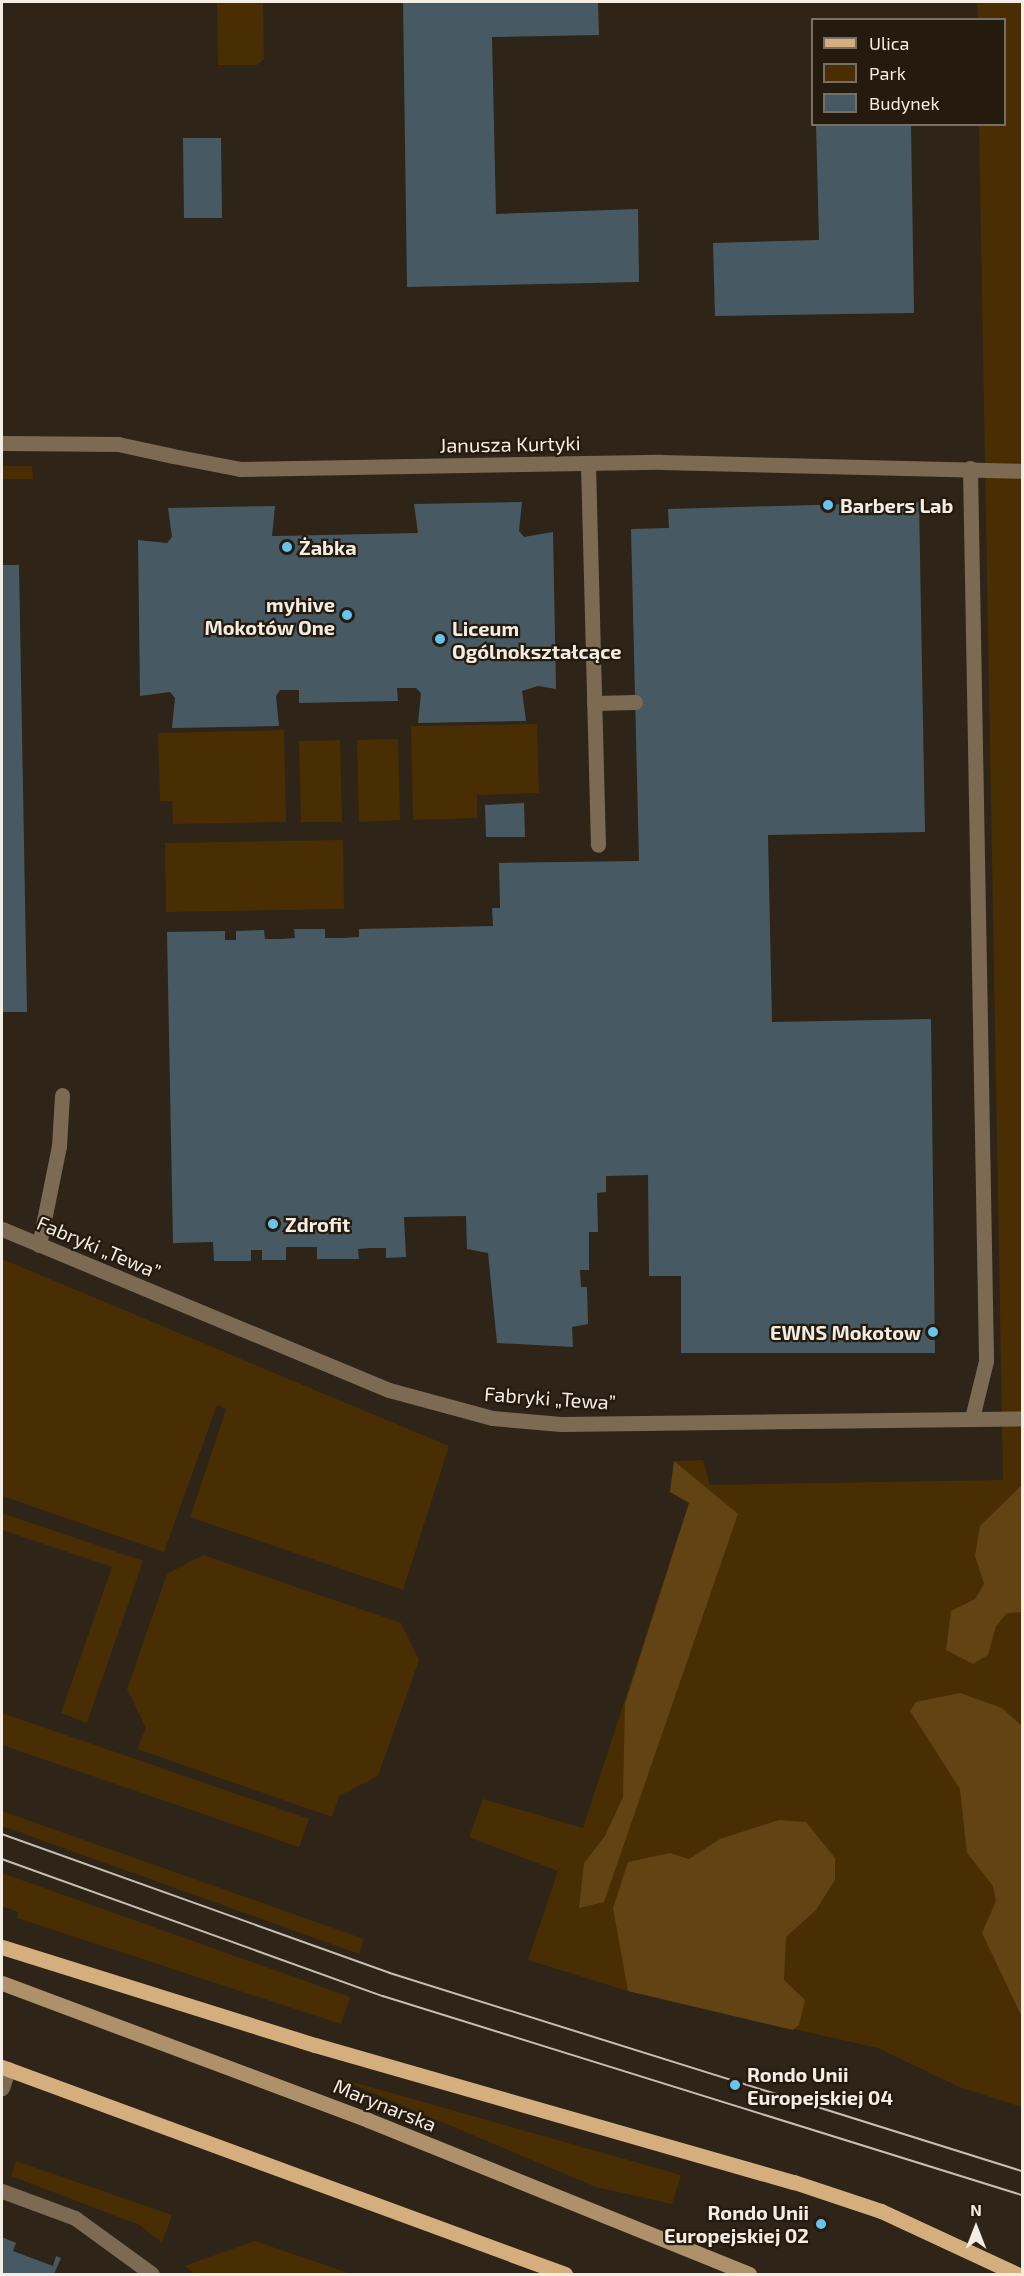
<!DOCTYPE html>
<meta charset="utf-8">
<style>
body{margin:0}
#map{position:relative;width:1024px;height:2276px;overflow:hidden;background:#2e2417;font-family:"Exo 2",sans-serif}
div>[style]{position:absolute}
[style*='--x']{left:calc(var(--x)*1px);top:calc(var(--y)*1px);width:calc(var(--w)*1px);rotate:calc(var(--a)*1deg)}
.green>*{inset:0;background:#492e03}
.forest>*{inset:0;background:#624314}
.building>*{inset:0;background:#475a63}
.lane>*{height:15px;margin:-7.5px;padding:0 7.5px;transform-origin:7.5px;border-radius:7.5px;background:#7c6a52}
.street>*{height:15px;margin:-7.5px;padding:0 7.5px;transform-origin:7.5px;border-radius:7.5px;background:#7c6a52}
.secondary>*{height:15px;margin:-7.5px;padding:0 7.5px;transform-origin:7.5px;border-radius:7.5px;background:#ae906a}
.primary>*{height:15px;margin:-7.5px;padding:0 7.5px;transform-origin:7.5px;border-radius:7.5px;background:#d4ae7c}
.tram>*{height:1.5px;margin:-0.75px;padding:0 0.75px;transform-origin:0.75px;border-radius:0.75px;background:#c6beb4}
.dots>*{width:16px;height:16px;translate:-50% -50%;box-sizing:border-box;border:3px solid #241a0e;border-radius:50%}
span{translate:-50% -50%;white-space:nowrap;text-align:center;line-height:1.15;-webkit-text-stroke:4.5px #241a0e;paint-order:stroke}
.street-label{font-size:20px;color:#f4ede4}
.poi-label{font-size:20px;color:#f4ede4;font-weight:700}
.left{translate:0 -50%;text-align:left}
.right{translate:-100% -50%;text-align:right}
.frame{position:absolute;inset:0;border:3px solid #f4ede4;pointer-events:none}
.legend{position:absolute;left:811px;top:18px;width:195px;height:108px;box-sizing:border-box;background:#241a0e;border:2px solid #776e64;margin:0;padding:8px 10px;list-style:none;font-size:18px;color:#f4ede4}
.legend li{display:flex;align-items:center;gap:12px;height:30px}
.legend b{width:30px;border:2px solid #776e64}
.north{position:absolute;left:946px;top:2198px;width:60px;height:60px;-webkit-text-stroke:4px #241a0e;paint-order:stroke;rotate:0deg;font-size:16px;font-weight:700;line-height:24px;text-align:center;color:#f4ede4}
.north::after{content:'';display:block;margin:auto;width:21px;height:27px;background:#f4ede4;clip-path:polygon(50% 0,100% 100%,50% 72%,0 100%)}
</style>
<div id="map">
<div class="green">
<i style="clip-path:polygon(217px 2px,263px 2px,264px 59px,257px 65px,218px 65px)"></i>
<i style="clip-path:polygon(977px 2px,1022px 2px,1022px 2107px,959px 2087px,878px 2048px,628px 1991px,528px 1960px,558px 1871px,469px 1837px,483px 1799px,583px 1828px,689px 1503px,670px 1492px,674px 1461px,703px 1460px,710px 1485px,1003px 1480px,979px 125px,1004px 124px,1004px 20px,978px 19px)"></i>
<i style="clip-path:polygon(2px 466px,32px 466px,33px 479px,2px 479px)"></i>
<i style="clip-path:polygon(537px 724px,539px 793px,477px 795px,477px 818px,413px 820px,411px 726px)"></i>
<i style="clip-path:polygon(284px 730px,286px 822px,173px 824px,172px 801px,160px 801px,158px 733px)"></i>
<i style="clip-path:polygon(398px 739px,400px 820px,359px 822px,357px 740px)"></i>
<i style="clip-path:polygon(340px 740px,342px 822px,301px 822px,299px 741px)"></i>
<i style="clip-path:polygon(343px 840px,344px 909px,166px 912px,165px 843px)"></i>
<i style="clip-path:polygon(2px 1259px,449px 1446px,403px 1590px,190px 1517px,226px 1409px,217px 1405px,164px 1552px,2px 1496px)"></i>
<i style="clip-path:polygon(2px 1513px,143px 1561px,87px 1723px,61px 1713px,112px 1567px,2px 1530px)"></i>
<i style="clip-path:polygon(203px 1555px,401px 1623px,419px 1660px,378px 1776px,339px 1796px,332px 1817px,137px 1749px,146px 1728px,127px 1689px,167px 1574px)"></i>
<i style="clip-path:polygon(2px 1713px,309px 1819px,299px 1847px,2px 1745px)"></i>
<i style="clip-path:polygon(2px 1811px,364px 1939px,359px 1954px,2px 1826px)"></i>
<i style="clip-path:polygon(2px 1873px,350px 1997px,341px 2024px,17px 1918px,18px 1912px,2px 1906px)"></i>
<i style="clip-path:polygon(335px 2077px,681px 2175px,672px 2204px,596px 2187px)"></i>
<i style="clip-path:polygon(16px 2161px,172px 2215px,162px 2243px,140px 2225px,11px 2176px)"></i>
<i style="clip-path:polygon(255px 2241px,351px 2274px,195px 2274px,184px 2266px)"></i>
</div>
<div class="forest">
<i style="clip-path:polygon(674px 1461px,738px 1514px,604px 1902px,579px 1908px,584px 1863px,605px 1836px,623px 1797px,625px 1704px,689px 1503px,670px 1492px)"></i>
<i style="clip-path:polygon(1022px 1485px,1022px 1612px,1007px 1613px,996px 1626px,988px 1655px,973px 1664px,946px 1650px,951px 1611px,975px 1599px,984px 1584px,975px 1556px,980px 1526px)"></i>
<i style="clip-path:polygon(960px 1693px,1002px 1708px,1022px 1726px,1022px 2017px,982px 1933px,996px 1901px,993px 1886px,967px 1853px,960px 1789px,910px 1711px,916px 1702px)"></i>
<i style="clip-path:polygon(779px 1820px,806px 1822px,835px 1858px,835px 1880px,816px 1910px,786px 1937px,784px 1980px,805px 2000px,799px 2025px,793px 2030px,628px 1991px,613px 1908px,628px 1862px,670px 1853px,689px 1859px,720px 1839px)"></i>
</div>
<div class="building">
<i style="clip-path:polygon(403px 2px,598px 2px,599px 35px,492px 37px,496px 214px,638px 209px,639px 282px,407px 287px)"></i>
<i style="clip-path:polygon(816px 124px,911px 124px,914px 313px,715px 316px,713px 243px,819px 240px)"></i>
<i style="clip-path:polygon(183px 138px,221px 138px,222px 218px,184px 218px)"></i>
<i style="clip-path:polygon(522px 502px,519px 531px,524px 537px,553px 532px,556px 689px,538px 686px,522px 691px,526px 721px,418px 723px,421px 693px,416px 688px,397px 688px,398px 701px,299px 703px,299px 690px,280px 690px,276px 696px,279px 726px,172px 728px,175px 698px,170px 692px,140px 696px,138px 540px,167px 543px,172px 537px,168px 508px,275px 506px,272px 536px,277px 536px,418px 533px,414px 504px)"></i>
<i style="clip-path:polygon(919px 502px,925px 832px,768px 835px,772px 1022px,931px 1019px,935px 1353px,681px 1353px,681px 1276px,649px 1276px,648px 1175px,606px 1176px,606px 1192px,597px 1193px,598px 1232px,589px 1232px,589px 1270px,580px 1270px,581px 1287px,587px 1287px,588px 1324px,572px 1327px,573px 1347px,497px 1343px,488px 1253px,467px 1249px,466px 1216px,404px 1217px,406px 1257px,386px 1258px,386px 1248px,370px 1248px,358px 1249px,359px 1259px,317px 1259px,317px 1247px,286px 1247px,286px 1260px,262px 1260px,262px 1250px,251px 1250px,251px 1261px,214px 1261px,213px 1242px,173px 1243px,167px 932px,225px 931px,225px 940px,236px 940px,236px 931px,264px 930px,265px 939px,280px 939px,295px 938px,294px 929px,325px 929px,325px 938px,343px 938px,359px 937px,359px 929px,493px 926px,492px 908px,500px 908px,499px 863px,639px 861px,631px 529px,669px 528px,668px 509px)"></i>
<i style="clip-path:polygon(2px 565px,19px 565px,27px 1012px,2px 1012px)"></i>
<i style="clip-path:polygon(524px 803px,525px 837px,486px 837px,485px 805px)"></i>
<i style="clip-path:polygon(2px 2237px,16px 2243px,13px 2251px,53px 2266px,56px 2256px,61px 2258px,54px 2274px,2px 2274px)"></i>
</div>
<div class="lane">
<i style="--x:2;--y:443;--w:116;--a:0.5"></i>
<i style="--x:118;--y:444;--w:56;--a:12.3"></i>
<i style="--x:39;--y:1245;--w:101;--a:-78.6"></i>
<i style="--x:59;--y:1146;--w:51;--a:-86.6"></i>
<i style="--x:2;--y:2088;--w:20;--a:-72"></i>
<i style="--x:2;--y:2191;--w:78;--a:20.3"></i>
<i style="--x:75;--y:2218;--w:95;--a:36"></i>
</div>
<div class="street">
<i style="--x:173;--y:456;--w:68;--a:11"></i>
<i style="--x:240;--y:469;--w:421;--a:-1"></i>
<i style="--x:661;--y:462;--w:361;--a:1.4"></i>
<i style="--x:588;--y:464;--w:381;--a:88.5"></i>
<i style="--x:970;--y:468;--w:893;--a:88.97"></i>
<i style="--x:986;--y:1361;--w:59;--a:103.8"></i>
<i style="--x:594;--y:703;--w:41;--a:-1.4"></i>
<i style="--x:2;--y:1229;--w:419;--a:22.6"></i>
<i style="--x:389;--y:1390;--w:107;--a:15.2"></i>
<i style="--x:492;--y:1418;--w:69;--a:5"></i>
<i style="--x:561;--y:1424;--w:461;--a:-0.7"></i>
</div>
<div class="secondary">
<i style="--x:2;--y:1983;--w:391;--a:20.5"></i>
<i style="--x:368;--y:2120;--w:411;--a:22"></i>
</div>
<div class="primary">
<i style="--x:2;--y:1947;--w:328;--a:17.4"></i>
<i style="--x:315;--y:2045;--w:498;--a:16"></i>
<i style="--x:794;--y:2182;--w:92;--a:18.4"></i>
<i style="--x:881;--y:2211;--w:150;--a:24.9"></i>
<i style="--x:2;--y:2067;--w:600;--a:20.19"></i>
</div>
<div class="tram">
<i style="--x:2;--y:1834;--w:412;--a:19.7"></i>
<i style="--x:390;--y:1973;--w:662;--a:17.4"></i>
<i style="--x:2;--y:1859;--w:405;--a:19.8"></i>
<i style="--x:383;--y:1996;--w:669;--a:17.3"></i>
</div>
<div class="dots">
<i style="left:828px;top:505px;background:#66c4ef"></i>
<i style="left:287px;top:547px;background:#66c4ef"></i>
<i style="left:347px;top:615px;background:#66c4ef"></i>
<i style="left:440px;top:639px;background:#66c4ef"></i>
<i style="left:273px;top:1224px;background:#66c4ef"></i>
<i style="left:933px;top:1332px;background:#66c4ef"></i>
<i style="left:735px;top:2085px;background:#66c4ef"></i>
<i style="left:821px;top:2224px;background:#66c4ef"></i>
</div>
<div class="street-label">
<span style="left:510px;top:444px;rotate:-1deg">Janusza Kurtyki</span>
<span style="left:99px;top:1247px;rotate:23deg">Fabryki „Tewa”</span>
<span style="left:550px;top:1398px;rotate:4deg">Fabryki „Tewa”</span>
<span style="left:385px;top:2105px;rotate:22deg">Marynarska</span>
</div>
<div class="poi-label">
<span class="left" style="left:840px;top:505px">Barbers Lab</span>
<span class="left" style="left:299px;top:547px">Żabka</span>
<span class="right" style="left:335px;top:616px">myhive<br>Mokotów One</span>
<span class="left" style="left:452px;top:640px">Liceum<br>Ogólnokształcące</span>
<span class="left" style="left:285px;top:1224px">Zdrofit</span>
<span class="right" style="left:921px;top:1332px">EWNS Mokotow</span>
<span class="left" style="left:747px;top:2086px">Rondo Unii<br>Europejskiej 04</span>
<span class="right" style="left:809px;top:2224px">Rondo Unii<br>Europejskiej 02</span>
</div>
<div class="frame"></div>
<ul class="legend">
<li><b style="height:8px;background:#d4ae7c"></b>Ulica</li>
<li><b style="height:16px;background:#492e03"></b>Park</li>
<li><b style="height:16px;background:#475a63"></b>Budynek</li>
</ul>
<div class="north">N</div>
</div>
